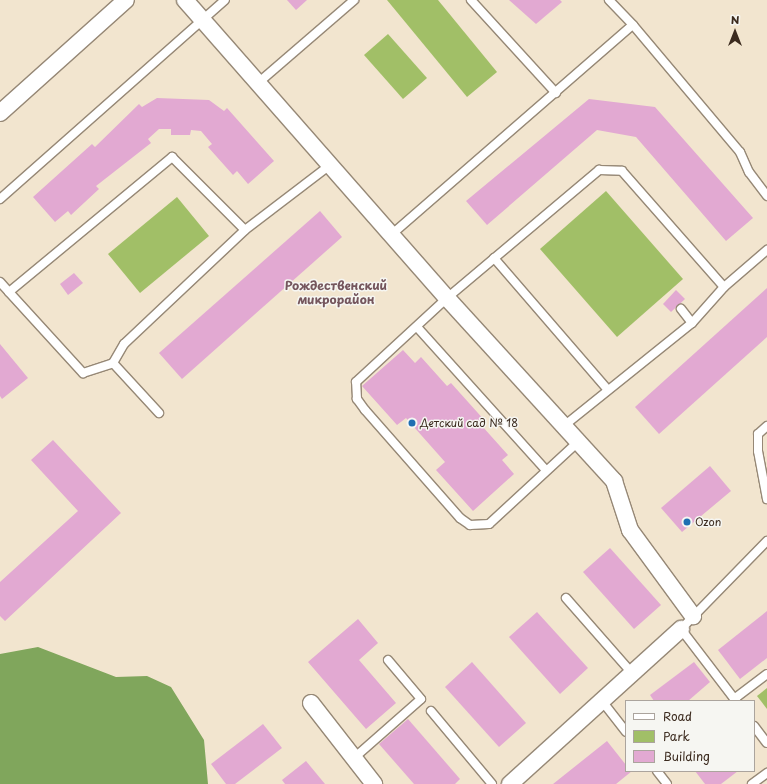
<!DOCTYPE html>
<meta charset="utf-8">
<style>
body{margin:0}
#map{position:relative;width:767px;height:784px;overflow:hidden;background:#f2e5cf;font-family:"Playpen Sans",sans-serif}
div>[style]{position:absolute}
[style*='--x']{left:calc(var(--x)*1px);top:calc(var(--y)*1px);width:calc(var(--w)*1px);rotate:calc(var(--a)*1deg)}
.green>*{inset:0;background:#a1bf67}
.forest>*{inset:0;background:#80a65c}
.building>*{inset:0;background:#e2a9d2}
.roads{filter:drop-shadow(1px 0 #968876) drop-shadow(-1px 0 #968876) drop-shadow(0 1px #968876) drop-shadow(0 -1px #968876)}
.service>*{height:8px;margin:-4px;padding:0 4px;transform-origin:4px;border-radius:4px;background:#fff}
.minor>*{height:16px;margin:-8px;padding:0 8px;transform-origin:8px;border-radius:8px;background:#fff}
.dots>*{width:11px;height:11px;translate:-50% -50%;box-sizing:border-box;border:2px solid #f6f6f2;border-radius:50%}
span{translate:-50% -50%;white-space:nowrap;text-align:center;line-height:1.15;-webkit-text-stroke:3px #f6f6f2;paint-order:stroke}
.poi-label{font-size:11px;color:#3b2a1e}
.left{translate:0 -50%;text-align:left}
.neighbourhood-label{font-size:12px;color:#75565d;font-weight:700}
.legend{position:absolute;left:625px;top:700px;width:130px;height:72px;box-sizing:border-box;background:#f6f6f2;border:1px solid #aba49d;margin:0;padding:5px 7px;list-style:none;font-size:12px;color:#3b2a1e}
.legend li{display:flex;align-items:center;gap:8px;height:20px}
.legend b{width:20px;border:1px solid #aba49d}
.north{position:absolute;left:715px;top:12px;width:40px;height:40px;-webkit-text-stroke:3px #f6f6f2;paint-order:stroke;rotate:0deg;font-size:11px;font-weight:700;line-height:16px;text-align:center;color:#3b2a1e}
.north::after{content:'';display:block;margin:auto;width:14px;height:18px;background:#3b2a1e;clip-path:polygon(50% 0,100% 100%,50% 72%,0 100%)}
</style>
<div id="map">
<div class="green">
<i style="clip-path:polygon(387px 0,438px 0,497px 72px,467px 97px)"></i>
<i style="clip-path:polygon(388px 34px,427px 78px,403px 99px,364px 55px)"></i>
<i style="clip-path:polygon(606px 191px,683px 279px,617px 337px,540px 249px)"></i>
<i style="clip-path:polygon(177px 197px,209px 236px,140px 293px,108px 254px)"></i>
<i style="clip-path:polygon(767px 688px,767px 709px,757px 696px)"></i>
</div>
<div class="forest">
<i style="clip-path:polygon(38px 647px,116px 677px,147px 676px,171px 687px,204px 740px,208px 784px,0 784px,0 654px)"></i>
</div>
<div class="building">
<i style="clip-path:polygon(287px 0,307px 0,296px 10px)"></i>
<i style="clip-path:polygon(509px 0,560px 0,562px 2px,536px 24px)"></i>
<i style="clip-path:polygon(157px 98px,209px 100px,224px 111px,227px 108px,274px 161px,248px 184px,237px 171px,233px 175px,208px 147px,212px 144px,201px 131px,191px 130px,190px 135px,171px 135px,171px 129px,159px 129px,148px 139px,151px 143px,96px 186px,99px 189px,71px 215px,68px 211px,55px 222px,33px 197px,92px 144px,95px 147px,139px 104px,142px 107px)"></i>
<i style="clip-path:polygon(589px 99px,655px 107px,753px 218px,726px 241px,636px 137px,597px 130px,487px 225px,466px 201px)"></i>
<i style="clip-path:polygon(320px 211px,342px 237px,182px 379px,159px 353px)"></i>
<i style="clip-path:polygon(74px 273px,83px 283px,68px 295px,60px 284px)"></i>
<i style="clip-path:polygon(767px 288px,767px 337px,659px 434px,635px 407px)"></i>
<i style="clip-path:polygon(676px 290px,685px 299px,671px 312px,663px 304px)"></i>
<i style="clip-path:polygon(0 344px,28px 378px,2px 399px,0 396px)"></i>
<i style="clip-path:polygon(403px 350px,415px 363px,421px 357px,447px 386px,451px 383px,486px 422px,482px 426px,508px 455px,502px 460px,514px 474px,473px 511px,436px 470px,445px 462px,406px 418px,397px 425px,362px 386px)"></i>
<i style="clip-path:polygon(53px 440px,121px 513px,5px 621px,0 616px,0 582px,78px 511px,31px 460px)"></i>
<i style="clip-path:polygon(710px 466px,731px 491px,682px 532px,661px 508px)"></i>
<i style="clip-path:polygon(610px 548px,661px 605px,634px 629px,583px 572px)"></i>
<i style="clip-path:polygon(767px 611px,767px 658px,740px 679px,718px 650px)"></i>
<i style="clip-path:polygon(537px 612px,588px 668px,560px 694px,509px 637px)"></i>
<i style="clip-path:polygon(358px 619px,378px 643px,359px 660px,396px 703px,366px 729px,308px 662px)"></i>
<i style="clip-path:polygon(472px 662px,526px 723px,499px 747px,445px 687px)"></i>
<i style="clip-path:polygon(694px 662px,710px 682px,688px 701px,654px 701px,650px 695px)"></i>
<i style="clip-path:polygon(408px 719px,460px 779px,455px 784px,414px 784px,379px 744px)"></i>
<i style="clip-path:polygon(263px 724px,282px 748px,235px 784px,226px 784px,211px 764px)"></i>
<i style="clip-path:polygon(607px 741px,626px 765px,626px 771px,632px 771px,616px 784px,553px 784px)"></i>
<i style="clip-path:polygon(306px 761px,325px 784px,285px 784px,282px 780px)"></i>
<i style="clip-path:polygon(695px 771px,738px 771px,721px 784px,705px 784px)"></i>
</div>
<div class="roads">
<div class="service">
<i style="--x:471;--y:0;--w:126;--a:47.6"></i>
<i style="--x:609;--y:0;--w:35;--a:46"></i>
<i style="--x:258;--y:83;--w:127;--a:-40.8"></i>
<i style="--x:0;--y:199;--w:300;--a:-41.5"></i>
<i style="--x:245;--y:230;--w:107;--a:-37.4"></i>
<i style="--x:391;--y:235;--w:320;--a:-41"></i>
<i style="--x:633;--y:25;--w:166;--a:49.9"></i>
<i style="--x:740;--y:152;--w:22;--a:66"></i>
<i style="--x:749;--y:172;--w:30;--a:53"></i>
<i style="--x:494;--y:258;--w:174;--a:49.2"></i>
<i style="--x:0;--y:282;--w:13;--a:48"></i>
<i style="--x:9;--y:292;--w:212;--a:-39.6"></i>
<i style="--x:172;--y:157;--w:103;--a:45"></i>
<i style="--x:245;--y:230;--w:166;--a:136.7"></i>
<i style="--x:124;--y:344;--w:22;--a:120"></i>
<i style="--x:113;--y:363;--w:68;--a:47.4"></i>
<i style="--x:724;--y:287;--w:57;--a:-40.7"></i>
<i style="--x:9;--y:292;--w:110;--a:47.6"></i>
<i style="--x:83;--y:373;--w:32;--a:-18"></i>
<i style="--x:417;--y:327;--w:191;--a:48"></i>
<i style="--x:565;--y:425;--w:163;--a:-38.8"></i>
<i style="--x:767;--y:426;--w:12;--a:138"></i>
<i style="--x:758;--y:434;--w:17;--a:90"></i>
<i style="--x:758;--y:451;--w:49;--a:79.4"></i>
<i style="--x:579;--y:441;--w:122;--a:137.3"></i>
<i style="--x:489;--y:524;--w:19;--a:177"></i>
<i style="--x:470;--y:525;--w:12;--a:-145"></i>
<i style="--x:460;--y:518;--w:144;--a:-131.3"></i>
<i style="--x:365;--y:410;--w:14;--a:-126"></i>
<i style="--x:357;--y:399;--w:17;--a:-93"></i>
<i style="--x:356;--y:382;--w:124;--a:-42.7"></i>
<i style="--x:447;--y:298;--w:199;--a:-40.1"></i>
<i style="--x:599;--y:170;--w:23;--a:2"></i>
<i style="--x:622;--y:171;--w:154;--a:48.7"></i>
<i style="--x:724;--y:287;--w:48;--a:131.6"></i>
<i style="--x:692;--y:323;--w:18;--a:-128"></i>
<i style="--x:566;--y:598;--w:100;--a:48.7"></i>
<i style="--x:734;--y:699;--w:41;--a:-37.1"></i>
<i style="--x:602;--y:701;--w:39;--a:52"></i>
<i style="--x:736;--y:701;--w:91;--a:-127.4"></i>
<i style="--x:681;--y:629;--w:123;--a:-45.7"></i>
<i style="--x:431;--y:711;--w:95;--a:50.1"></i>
<i style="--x:754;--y:726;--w:21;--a:53"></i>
<i style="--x:354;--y:758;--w:89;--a:-41.4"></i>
<i style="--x:421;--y:699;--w:51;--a:-130.2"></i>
<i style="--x:657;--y:771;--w:16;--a:52"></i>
<i style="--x:752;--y:784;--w:19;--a:-36"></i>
</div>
<div class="minor">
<i style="--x:185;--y:0;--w:397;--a:48.7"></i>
<i style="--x:447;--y:298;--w:248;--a:47.6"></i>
<i style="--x:614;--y:481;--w:52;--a:71.9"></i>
<i style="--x:630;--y:530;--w:107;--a:53.8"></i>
<i style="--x:0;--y:113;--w:169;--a:-41.9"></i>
<i style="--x:311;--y:703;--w:103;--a:52.1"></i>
<i style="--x:510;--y:784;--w:231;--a:-42.2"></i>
</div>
</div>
<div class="dots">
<i style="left:412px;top:423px;background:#1f6fb2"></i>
<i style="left:687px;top:522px;background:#1f6fb2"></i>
</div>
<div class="poi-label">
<span class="left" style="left:420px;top:423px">Детский сад № 18</span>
<span class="left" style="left:695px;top:522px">Ozon</span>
</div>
<div class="neighbourhood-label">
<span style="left:336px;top:293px">Рождественский<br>микрорайон</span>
</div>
<ul class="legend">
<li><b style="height:5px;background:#fff"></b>Road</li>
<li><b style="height:11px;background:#a1bf67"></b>Park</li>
<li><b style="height:11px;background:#e2a9d2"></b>Building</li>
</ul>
<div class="north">N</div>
</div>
